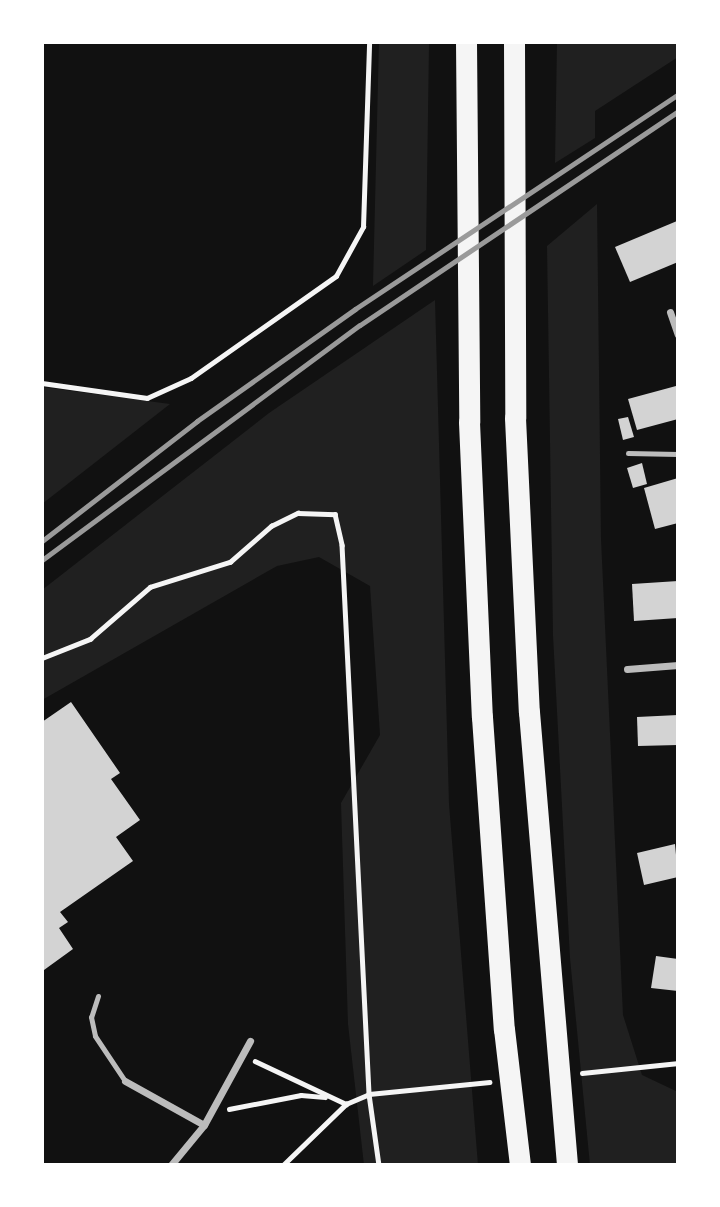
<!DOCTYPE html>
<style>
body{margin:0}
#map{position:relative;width:720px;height:1207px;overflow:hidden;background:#111;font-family:Lato,sans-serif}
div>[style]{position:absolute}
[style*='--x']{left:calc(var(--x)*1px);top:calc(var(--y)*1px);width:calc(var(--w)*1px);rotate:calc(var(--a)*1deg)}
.green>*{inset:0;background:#202020}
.building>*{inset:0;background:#d3d3d3}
.path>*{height:4.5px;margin:-2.25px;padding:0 2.25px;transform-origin:2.25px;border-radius:2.25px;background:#f5f5f5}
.service>*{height:5px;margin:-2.5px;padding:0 2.5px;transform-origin:2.5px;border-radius:2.5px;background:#bcbcbc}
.minor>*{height:7px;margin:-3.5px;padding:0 3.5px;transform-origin:3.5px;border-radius:3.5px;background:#bcbcbc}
.motorway>*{height:21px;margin:-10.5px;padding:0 10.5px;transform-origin:10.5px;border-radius:10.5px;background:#f5f5f5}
.rail>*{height:5px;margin:-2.5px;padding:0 2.5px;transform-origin:2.5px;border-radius:2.5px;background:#9a9a9a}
span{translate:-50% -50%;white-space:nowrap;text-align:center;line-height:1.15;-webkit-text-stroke:6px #fff;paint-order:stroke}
.frame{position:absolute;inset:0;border:44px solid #fff;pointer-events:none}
</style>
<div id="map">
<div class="green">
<i style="clip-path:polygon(379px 42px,429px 42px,426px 250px,373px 286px)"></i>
<i style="clip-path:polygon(557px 42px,678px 42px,678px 57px,595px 111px,595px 138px,555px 163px)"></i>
<i style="clip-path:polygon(597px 204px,601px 539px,623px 1015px,642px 1075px,678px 1092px,678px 1165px,590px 1165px,570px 958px,553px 635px,547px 246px)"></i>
<i style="clip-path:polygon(435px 300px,449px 804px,478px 1165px,364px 1165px,348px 1024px,341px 803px,380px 735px,370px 586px,319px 557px,277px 566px,42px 700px,42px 590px,269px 413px)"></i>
<i style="clip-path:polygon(42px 387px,170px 404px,42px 504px)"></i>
</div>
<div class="building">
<i style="clip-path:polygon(677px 221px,678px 262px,630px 282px,615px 247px)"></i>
<i style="clip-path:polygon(676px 386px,678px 419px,637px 430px,628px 399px)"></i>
<i style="clip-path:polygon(628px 417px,634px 437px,623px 440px,618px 419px)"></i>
<i style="clip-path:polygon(642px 463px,647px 484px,633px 488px,627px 468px)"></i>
<i style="clip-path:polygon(678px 478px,678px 523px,655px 529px,644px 488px)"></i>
<i style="clip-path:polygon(678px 581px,678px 618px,634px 621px,632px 584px)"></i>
<i style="clip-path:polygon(71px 702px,120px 773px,111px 779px,140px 820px,116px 837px,133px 861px,60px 912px,68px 922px,59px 928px,73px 949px,44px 970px,42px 722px)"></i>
<i style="clip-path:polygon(678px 715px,678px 745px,638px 746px,637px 717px)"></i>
<i style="clip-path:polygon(675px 844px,678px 877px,644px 885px,637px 853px)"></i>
<i style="clip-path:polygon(656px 956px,678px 959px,678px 991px,651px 988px)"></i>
</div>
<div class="path">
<i style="--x:42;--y:383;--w:106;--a:8.1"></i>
<i style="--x:147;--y:398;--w:48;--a:-24.4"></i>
<i style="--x:191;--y:378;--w:177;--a:-35.1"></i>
<i style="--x:336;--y:276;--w:56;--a:-61.1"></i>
<i style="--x:363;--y:227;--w:185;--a:-88.1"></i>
<i style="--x:42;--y:658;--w:52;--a:-21.6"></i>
<i style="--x:90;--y:639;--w:79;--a:-40.9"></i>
<i style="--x:150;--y:587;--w:84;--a:-17.4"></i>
<i style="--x:230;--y:562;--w:55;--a:-41.3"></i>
<i style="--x:271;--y:526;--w:30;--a:-26"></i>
<i style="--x:298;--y:513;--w:37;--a:2"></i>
<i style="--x:335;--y:514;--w:32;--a:77"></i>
<i style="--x:342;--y:545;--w:550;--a:87.18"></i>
<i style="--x:369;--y:1094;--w:72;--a:82"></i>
<i style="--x:255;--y:1061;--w:101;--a:25.3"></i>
<i style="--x:582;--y:1073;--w:97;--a:-5.9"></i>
<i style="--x:229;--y:1109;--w:73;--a:-11"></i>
<i style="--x:301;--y:1095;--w:24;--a:5"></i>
<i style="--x:283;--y:1165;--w:88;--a:-44.1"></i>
<i style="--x:346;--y:1104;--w:25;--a:-23"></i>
<i style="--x:369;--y:1094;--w:121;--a:-5.7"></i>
</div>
<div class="service">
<i style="--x:628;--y:453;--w:50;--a:1.1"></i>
<i style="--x:98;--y:996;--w:22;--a:108"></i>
<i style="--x:91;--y:1017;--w:19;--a:78"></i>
<i style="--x:95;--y:1036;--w:54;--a:56.3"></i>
</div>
<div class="minor">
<i style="--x:670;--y:312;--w:24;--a:71"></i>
<i style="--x:627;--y:669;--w:51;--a:-4.5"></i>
<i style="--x:125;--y:1081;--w:90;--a:29.1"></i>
<i style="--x:171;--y:1165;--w:52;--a:-50.5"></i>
<i style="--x:204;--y:1125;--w:96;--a:-61.3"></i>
</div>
<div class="motorway">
<i style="--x:466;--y:42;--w:380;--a:89.5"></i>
<i style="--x:469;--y:422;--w:295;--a:87.5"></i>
<i style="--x:482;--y:717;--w:313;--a:86"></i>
<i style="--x:504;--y:1029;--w:137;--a:83.3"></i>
<i style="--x:514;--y:42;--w:376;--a:89.8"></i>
<i style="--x:515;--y:418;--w:294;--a:87.3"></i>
<i style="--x:529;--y:712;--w:455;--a:85.2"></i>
</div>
<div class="rail">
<i style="--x:42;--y:541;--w:196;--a:-37.7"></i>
<i style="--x:197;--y:421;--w:194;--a:-35.3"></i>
<i style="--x:355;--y:309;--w:388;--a:-33.6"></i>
<i style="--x:42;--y:560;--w:395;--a:-36.5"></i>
<i style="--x:360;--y:325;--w:383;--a:-33.9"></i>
</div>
<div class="frame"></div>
</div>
